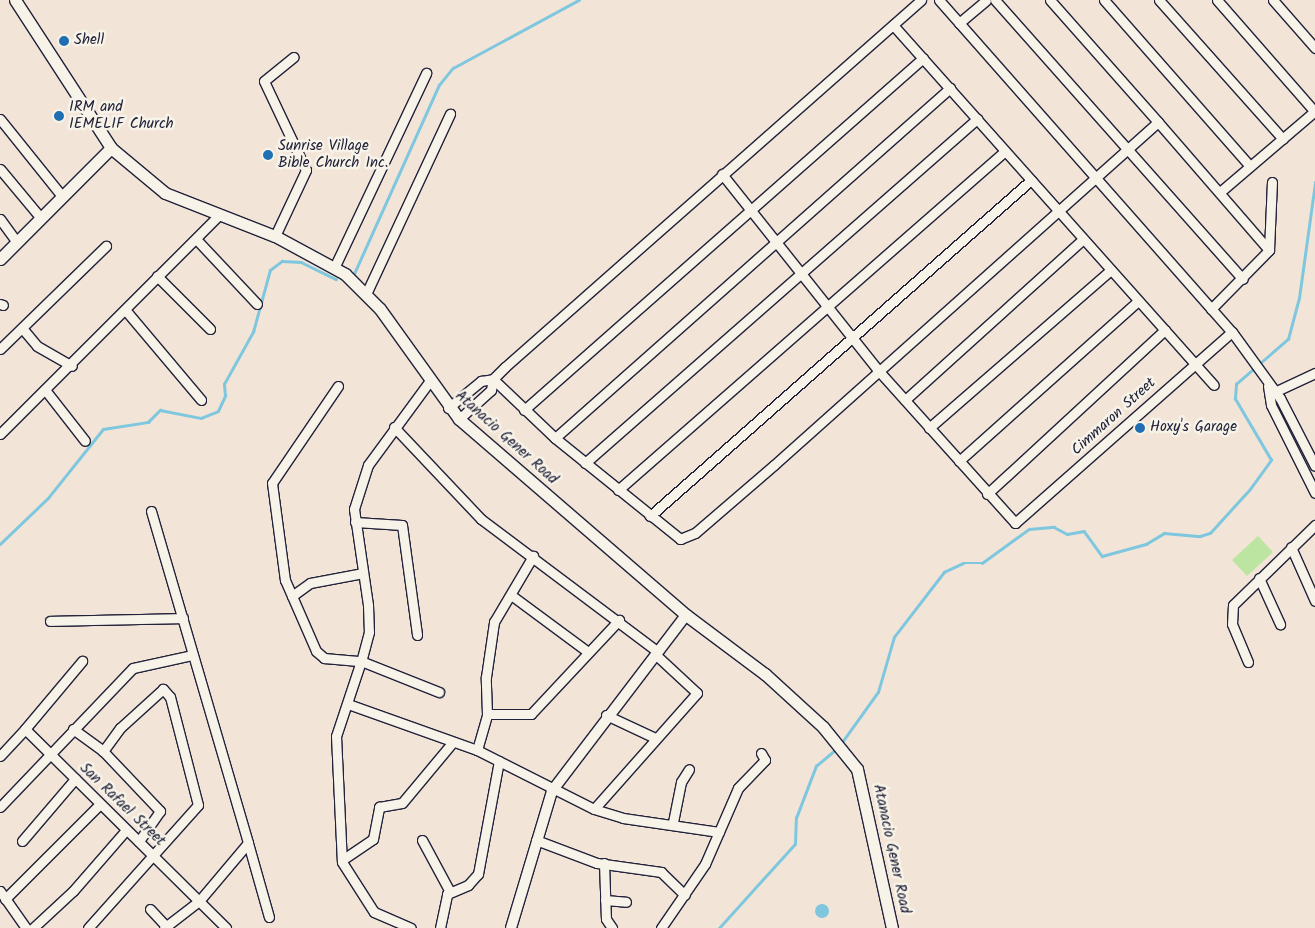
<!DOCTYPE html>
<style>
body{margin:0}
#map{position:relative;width:1315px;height:928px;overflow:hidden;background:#f2e5d7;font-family:Kalam,sans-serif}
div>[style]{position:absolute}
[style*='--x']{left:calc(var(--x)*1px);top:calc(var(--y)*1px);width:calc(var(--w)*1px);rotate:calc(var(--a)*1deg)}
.green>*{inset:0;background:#bce5a1}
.water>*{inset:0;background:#7ec7df}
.round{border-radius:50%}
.stream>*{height:2.5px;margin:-1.25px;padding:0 1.25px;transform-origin:1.25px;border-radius:1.25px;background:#7ec7df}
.roads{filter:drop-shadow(1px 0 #22223b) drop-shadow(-1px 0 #22223b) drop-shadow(0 1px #22223b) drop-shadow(0 -1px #22223b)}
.minor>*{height:9px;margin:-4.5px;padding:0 4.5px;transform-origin:4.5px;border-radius:4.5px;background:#f7f3e8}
.tertiary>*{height:10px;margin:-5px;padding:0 5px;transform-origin:5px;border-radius:5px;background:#f7f3e8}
.secondary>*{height:11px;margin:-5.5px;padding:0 5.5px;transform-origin:5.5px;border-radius:5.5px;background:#f7f3e8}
.dots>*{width:14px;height:14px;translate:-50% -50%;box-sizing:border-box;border:2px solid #f7f3e8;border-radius:50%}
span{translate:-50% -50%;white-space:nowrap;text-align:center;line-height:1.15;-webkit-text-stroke:5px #f7f3e8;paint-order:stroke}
.poi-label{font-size:15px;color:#22223b}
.left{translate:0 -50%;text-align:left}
.street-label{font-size:15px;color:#22223b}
</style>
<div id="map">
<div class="green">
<i style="clip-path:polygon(1258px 536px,1273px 552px,1247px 576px,1232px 560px)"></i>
</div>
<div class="water">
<i class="round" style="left:815px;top:904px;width:14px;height:14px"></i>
</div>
<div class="stream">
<i style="--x:353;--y:276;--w:209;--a:-65.8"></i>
<i style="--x:439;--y:85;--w:22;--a:-51"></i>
<i style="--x:453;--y:68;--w:143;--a:-28.4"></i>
<i style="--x:0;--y:544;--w:66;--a:-43.8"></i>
<i style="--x:48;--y:498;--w:88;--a:-51.4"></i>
<i style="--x:103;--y:429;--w:46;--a:-8.8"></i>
<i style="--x:148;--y:422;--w:17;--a:-45"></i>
<i style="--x:160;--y:410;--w:42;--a:11"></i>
<i style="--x:201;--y:418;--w:18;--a:-22"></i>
<i style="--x:218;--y:411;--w:17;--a:-65"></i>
<i style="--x:225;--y:396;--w:12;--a:-95"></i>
<i style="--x:224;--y:384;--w:60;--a:-60.9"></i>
<i style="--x:253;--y:332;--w:64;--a:-74.7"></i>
<i style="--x:270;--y:270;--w:15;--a:-37"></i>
<i style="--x:282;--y:261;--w:19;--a:3"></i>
<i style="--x:301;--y:262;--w:39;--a:26"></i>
<i style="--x:840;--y:745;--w:65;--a:-54.4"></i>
<i style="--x:878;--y:692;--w:57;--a:-73.8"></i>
<i style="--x:894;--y:637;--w:82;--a:-52.4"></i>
<i style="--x:944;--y:572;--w:21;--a:-25"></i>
<i style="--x:963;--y:563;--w:19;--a:0"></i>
<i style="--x:982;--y:563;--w:58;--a:-35.9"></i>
<i style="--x:1029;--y:529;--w:25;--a:-5"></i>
<i style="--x:1054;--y:527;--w:15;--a:28"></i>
<i style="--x:1067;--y:534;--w:17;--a:-10"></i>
<i style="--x:1084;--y:531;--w:31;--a:54"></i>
<i style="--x:1102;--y:556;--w:46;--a:-15.3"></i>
<i style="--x:1146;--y:544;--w:21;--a:-31"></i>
<i style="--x:1164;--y:533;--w:36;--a:5"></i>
<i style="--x:1200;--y:536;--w:10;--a:-17"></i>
<i style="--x:1210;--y:533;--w:59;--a:-47.7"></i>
<i style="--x:1250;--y:489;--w:36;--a:-54"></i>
<i style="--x:1271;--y:460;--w:71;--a:-120.5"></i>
<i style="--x:1235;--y:399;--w:15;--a:-86"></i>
<i style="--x:1236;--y:384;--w:69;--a:-40.9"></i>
<i style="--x:1288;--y:339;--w:42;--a:-75"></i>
<i style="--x:1299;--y:298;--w:117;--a:-82.1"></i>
<i style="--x:719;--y:928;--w:113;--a:-47.9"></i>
<i style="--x:795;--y:844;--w:26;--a:-88"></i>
<i style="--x:796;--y:818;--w:56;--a:-69"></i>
<i style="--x:816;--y:766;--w:26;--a:-40"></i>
</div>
<div class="roads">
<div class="minor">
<i style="--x:939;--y:0;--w:443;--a:48.6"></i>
<i style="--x:1232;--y:332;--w:82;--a:54"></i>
<i style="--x:1280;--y:398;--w:76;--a:62.8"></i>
<i style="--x:995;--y:0;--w:373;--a:48.4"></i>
<i style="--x:1050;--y:0;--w:163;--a:48.5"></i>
<i style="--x:1104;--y:0;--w:221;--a:48.7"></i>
<i style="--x:1159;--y:0;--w:186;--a:48.3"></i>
<i style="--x:1217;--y:0;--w:149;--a:48.8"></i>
<i style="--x:1273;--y:0;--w:64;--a:48.8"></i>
<i style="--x:959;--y:23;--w:35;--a:-40"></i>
<i style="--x:893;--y:25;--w:482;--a:48.3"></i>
<i style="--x:0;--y:119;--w:97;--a:51.2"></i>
<i style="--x:0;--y:169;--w:62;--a:50.2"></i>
<i style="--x:722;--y:174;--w:249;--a:51.5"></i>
<i style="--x:877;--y:369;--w:207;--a:48.1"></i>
<i style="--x:1015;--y:523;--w:289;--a:-41.4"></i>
<i style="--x:1220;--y:192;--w:125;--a:-40.5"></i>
<i style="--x:0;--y:219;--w:29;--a:54"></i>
<i style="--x:275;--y:236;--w:73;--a:-64.8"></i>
<i style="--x:306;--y:170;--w:98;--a:-115.3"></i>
<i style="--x:264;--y:81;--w:38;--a:-39"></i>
<i style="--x:196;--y:239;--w:89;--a:46.8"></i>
<i style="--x:334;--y:268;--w:216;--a:-64.7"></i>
<i style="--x:157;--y:276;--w:75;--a:45"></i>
<i style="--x:366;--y:294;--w:199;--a:-65"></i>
<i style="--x:0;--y:304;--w:3;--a:18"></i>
<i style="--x:1211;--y:309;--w:83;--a:-45.5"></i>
<i style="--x:1269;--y:250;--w:68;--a:-87.5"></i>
<i style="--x:127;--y:312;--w:115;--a:49.9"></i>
<i style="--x:22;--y:328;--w:23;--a:50"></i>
<i style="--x:37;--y:346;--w:40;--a:29.7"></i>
<i style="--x:0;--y:349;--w:148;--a:-44.2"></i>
<i style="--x:493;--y:379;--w:86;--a:43.6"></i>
<i style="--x:555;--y:438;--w:161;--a:38.9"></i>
<i style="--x:680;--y:539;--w:16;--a:-22"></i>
<i style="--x:695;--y:533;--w:104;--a:-40.7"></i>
<i style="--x:774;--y:465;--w:515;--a:-41.77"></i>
<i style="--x:1158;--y:122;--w:169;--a:49.1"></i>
<i style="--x:429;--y:382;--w:103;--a:126.3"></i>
<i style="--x:368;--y:465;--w:46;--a:107.7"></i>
<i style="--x:354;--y:509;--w:97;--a:81.7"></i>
<i style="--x:368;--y:605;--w:27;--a:88"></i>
<i style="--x:369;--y:632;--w:30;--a:105"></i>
<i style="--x:361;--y:661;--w:84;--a:21.7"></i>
<i style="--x:338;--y:386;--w:117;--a:124.2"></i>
<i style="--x:272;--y:483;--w:98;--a:82.4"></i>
<i style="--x:285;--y:580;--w:77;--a:66.4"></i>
<i style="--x:316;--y:651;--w:11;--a:41"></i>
<i style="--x:324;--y:658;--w:37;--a:5"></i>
<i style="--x:361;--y:661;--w:79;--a:108.4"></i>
<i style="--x:336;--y:736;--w:126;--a:87.3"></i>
<i style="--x:342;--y:862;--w:59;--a:57.4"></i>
<i style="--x:374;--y:912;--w:40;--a:23.4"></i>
<i style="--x:1268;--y:386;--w:19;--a:81"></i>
<i style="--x:1271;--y:405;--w:98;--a:63.4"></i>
<i style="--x:46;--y:391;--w:63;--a:52"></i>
<i style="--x:1270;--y:394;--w:50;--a:-25"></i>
<i style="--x:905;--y:400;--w:240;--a:-42.1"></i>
<i style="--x:448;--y:408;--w:43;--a:-39.3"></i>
<i style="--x:481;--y:381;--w:12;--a:-9"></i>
<i style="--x:524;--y:410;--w:532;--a:-41.42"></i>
<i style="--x:459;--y:419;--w:43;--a:-42.2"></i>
<i style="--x:491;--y:390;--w:11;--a:-80"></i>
<i style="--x:493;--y:379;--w:17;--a:-45"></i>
<i style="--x:505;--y:367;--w:555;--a:-41.42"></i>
<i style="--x:394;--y:427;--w:127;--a:46.6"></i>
<i style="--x:481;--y:519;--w:220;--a:36.9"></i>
<i style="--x:929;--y:428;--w:241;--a:-41"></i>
<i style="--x:0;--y:434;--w:311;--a:-45"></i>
<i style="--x:555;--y:438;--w:528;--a:-41.54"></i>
<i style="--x:959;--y:461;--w:240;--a:-41.8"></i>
<i style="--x:585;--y:463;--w:522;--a:-41.27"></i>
<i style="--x:618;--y:490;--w:514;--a:-41.22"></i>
<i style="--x:987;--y:494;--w:242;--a:-42.7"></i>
<i style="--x:151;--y:511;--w:346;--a:73.7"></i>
<i style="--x:248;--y:843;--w:76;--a:130.2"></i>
<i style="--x:199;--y:901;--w:44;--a:142.4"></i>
<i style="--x:650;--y:516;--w:508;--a:-41.41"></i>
<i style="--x:355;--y:522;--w:47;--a:3.7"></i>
<i style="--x:402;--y:525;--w:111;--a:82.2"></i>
<i style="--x:1291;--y:547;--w:59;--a:66"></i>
<i style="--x:1259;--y:578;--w:51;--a:65.5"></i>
<i style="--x:511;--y:595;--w:96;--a:36.5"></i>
<i style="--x:292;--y:596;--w:22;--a:-36"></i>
<i style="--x:310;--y:583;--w:54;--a:-10.7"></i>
<i style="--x:50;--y:621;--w:133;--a:-1.3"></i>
<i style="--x:1248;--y:662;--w:41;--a:-112.8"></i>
<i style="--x:1232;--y:624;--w:19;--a:-87"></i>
<i style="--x:1233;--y:605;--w:115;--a:-44.3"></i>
<i style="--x:348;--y:704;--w:137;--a:19.6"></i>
<i style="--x:477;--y:750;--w:131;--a:26.8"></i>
<i style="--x:594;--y:809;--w:30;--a:17"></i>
<i style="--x:623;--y:818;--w:97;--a:8.3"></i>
<i style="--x:487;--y:714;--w:44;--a:0"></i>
<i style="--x:531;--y:714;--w:129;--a:-46.9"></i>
<i style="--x:606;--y:715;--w:54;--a:25.1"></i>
<i style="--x:25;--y:729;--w:89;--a:-50"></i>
<i style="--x:73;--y:729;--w:37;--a:36"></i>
<i style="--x:103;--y:751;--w:83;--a:46.5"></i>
<i style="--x:160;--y:811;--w:37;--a:125"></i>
<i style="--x:477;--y:750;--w:37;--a:-74"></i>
<i style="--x:487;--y:714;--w:37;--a:-92"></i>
<i style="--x:486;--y:677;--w:56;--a:-81.7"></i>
<i style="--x:494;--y:622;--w:77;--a:-59.4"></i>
<i style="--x:0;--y:756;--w:37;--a:-47"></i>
<i style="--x:25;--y:729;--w:283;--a:44.7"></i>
<i style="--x:0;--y:807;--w:192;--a:-46.3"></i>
<i style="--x:133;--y:668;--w:60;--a:-12.4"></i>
<i style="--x:594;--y:809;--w:155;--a:-48.4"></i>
<i style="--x:697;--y:693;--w:57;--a:-137.1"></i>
<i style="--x:673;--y:822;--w:41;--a:-78.7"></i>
<i style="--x:681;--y:782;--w:15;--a:-58"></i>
<i style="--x:422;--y:840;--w:59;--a:61.7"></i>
<i style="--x:536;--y:840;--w:65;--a:20.7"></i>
<i style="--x:597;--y:863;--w:65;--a:8"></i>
<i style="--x:661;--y:872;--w:33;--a:44"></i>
<i style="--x:22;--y:841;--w:82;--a:-49.5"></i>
<i style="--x:248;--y:843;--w:77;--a:74.2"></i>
<i style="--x:342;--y:860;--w:37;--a:-34"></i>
<i style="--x:373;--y:839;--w:33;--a:-79"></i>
<i style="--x:379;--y:807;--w:23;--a:-10"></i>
<i style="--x:402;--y:803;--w:78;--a:-50.2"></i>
<i style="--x:604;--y:863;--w:56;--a:88"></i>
<i style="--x:606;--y:919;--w:11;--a:56"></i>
<i style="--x:0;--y:891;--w:45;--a:54.9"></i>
<i style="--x:5;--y:899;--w:134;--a:-45"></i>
<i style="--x:605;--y:900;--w:21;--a:5"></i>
<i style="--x:150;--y:909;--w:26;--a:47"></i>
<i style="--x:33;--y:928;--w:54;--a:-42.8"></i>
<i style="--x:73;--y:891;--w:81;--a:-49"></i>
<i style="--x:88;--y:928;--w:165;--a:-48.2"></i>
<i style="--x:198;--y:805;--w:112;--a:-104.5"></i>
<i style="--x:170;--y:697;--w:11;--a:-131"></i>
<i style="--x:163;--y:689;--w:58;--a:137.8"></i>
<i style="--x:120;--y:728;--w:29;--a:126"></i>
<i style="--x:440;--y:928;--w:35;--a:-78"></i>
<i style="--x:447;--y:894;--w:23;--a:-23"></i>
<i style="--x:468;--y:885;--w:15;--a:-48"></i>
<i style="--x:478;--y:874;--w:115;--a:-79.5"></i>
<i style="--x:661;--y:928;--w:78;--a:-55.5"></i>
<i style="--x:705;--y:864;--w:83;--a:-66.5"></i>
<i style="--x:738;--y:788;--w:39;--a:-46"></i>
<i style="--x:765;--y:760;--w:8;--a:-120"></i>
</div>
<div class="tertiary">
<i style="--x:511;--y:928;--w:143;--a:-73.3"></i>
<i style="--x:552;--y:791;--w:221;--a:-52.7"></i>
</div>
<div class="secondary">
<i style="--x:15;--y:0;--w:176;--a:57"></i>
<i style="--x:111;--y:148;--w:70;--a:39.8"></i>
<i style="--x:165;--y:193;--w:118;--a:21.4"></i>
<i style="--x:275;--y:236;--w:80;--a:28.5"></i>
<i style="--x:345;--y:274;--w:49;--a:45"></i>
<i style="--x:380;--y:309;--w:135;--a:54.3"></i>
<i style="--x:459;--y:419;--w:300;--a:40.8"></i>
<i style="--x:686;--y:615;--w:99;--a:36.8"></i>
<i style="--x:765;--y:674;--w:79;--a:42.4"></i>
<i style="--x:823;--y:727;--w:54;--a:51"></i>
<i style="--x:857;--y:769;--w:163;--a:77.6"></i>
<i style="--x:0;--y:259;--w:157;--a:-45"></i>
</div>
</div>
<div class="dots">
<i style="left:64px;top:41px;background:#1f6fb2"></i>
<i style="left:59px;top:116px;background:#1f6fb2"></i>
<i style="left:268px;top:155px;background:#1f6fb2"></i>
<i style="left:1140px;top:428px;background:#1f6fb2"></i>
</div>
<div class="poi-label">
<span class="left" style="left:74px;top:41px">Shell</span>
<span class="left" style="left:69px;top:116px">IRM and<br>IEMELIF Church</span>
<span class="left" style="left:278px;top:155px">Sunrise Village<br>Bible Church Inc.</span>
<span class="left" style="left:1150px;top:428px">Hoxy's Garage</span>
</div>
<div class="street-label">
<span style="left:1114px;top:417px;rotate:-42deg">Cimmaron Street</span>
<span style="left:506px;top:438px;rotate:42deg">Atanacio Gener Road</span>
<span style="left:122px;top:805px;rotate:44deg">San Rafael Street</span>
<span style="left:891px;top:849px;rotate:78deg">Atanacio Gener Road</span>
</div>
</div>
